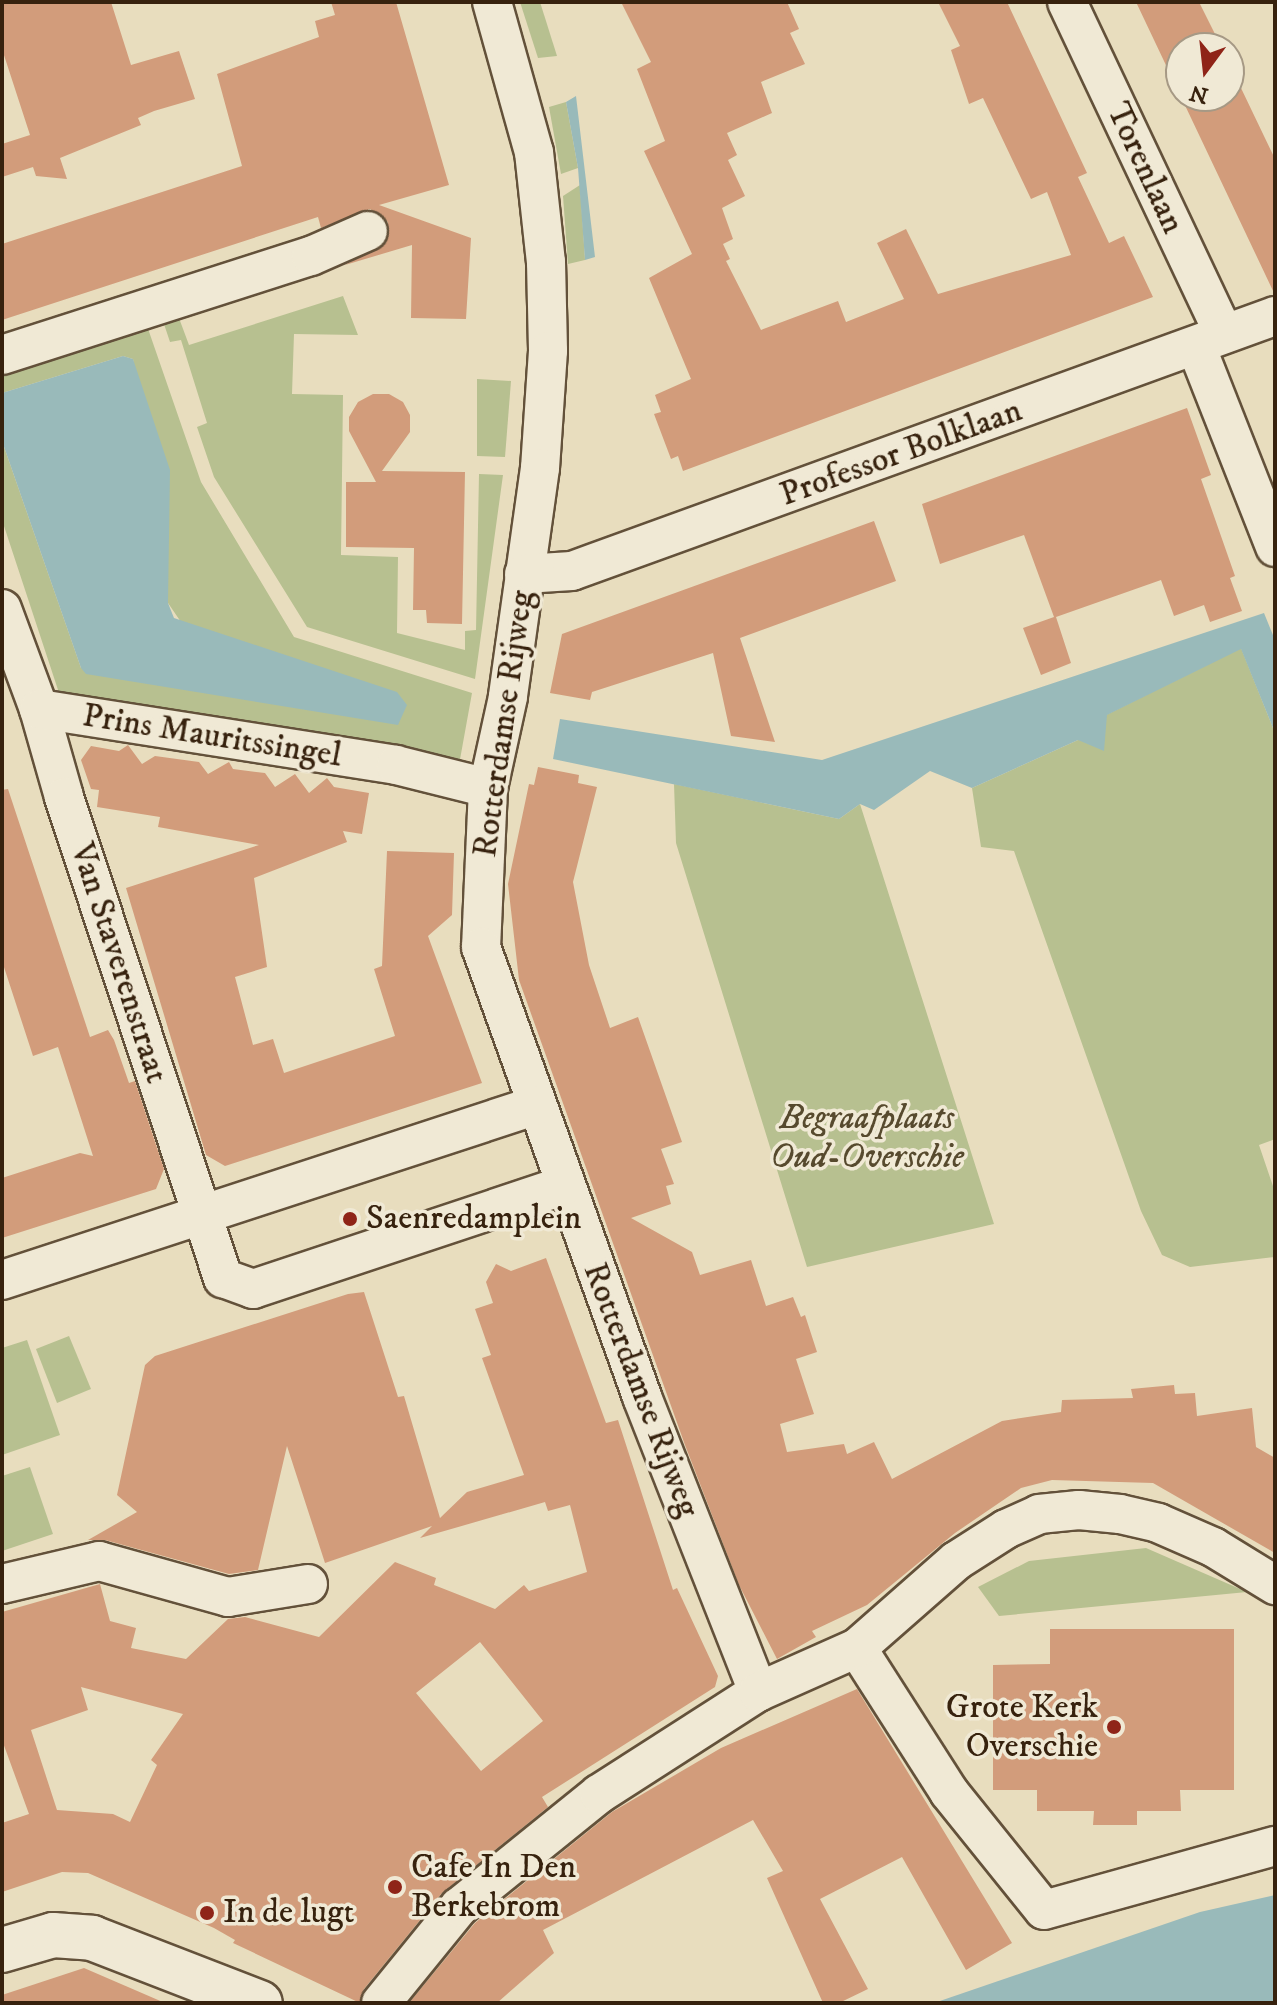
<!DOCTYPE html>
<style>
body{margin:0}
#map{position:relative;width:1277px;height:2005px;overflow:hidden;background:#e8ddbe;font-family:"IM FELL DW Pica",serif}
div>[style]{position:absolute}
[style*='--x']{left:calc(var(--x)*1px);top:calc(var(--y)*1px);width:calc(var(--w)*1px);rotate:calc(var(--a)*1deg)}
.green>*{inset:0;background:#b7c090}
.water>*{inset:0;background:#99baba}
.building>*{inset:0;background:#d29c7b}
.roads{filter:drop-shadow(2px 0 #63513a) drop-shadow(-2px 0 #63513a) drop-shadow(0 2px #63513a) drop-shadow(0 -2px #63513a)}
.street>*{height:38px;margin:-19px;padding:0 19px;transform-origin:19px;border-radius:19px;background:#f0e9d5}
.secondary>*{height:44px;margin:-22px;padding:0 22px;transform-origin:22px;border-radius:22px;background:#f0e9d5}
.dots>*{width:22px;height:22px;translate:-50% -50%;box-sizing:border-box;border:4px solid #f0e9d5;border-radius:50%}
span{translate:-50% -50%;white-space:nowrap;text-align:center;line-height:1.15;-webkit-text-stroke:7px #f0e9d5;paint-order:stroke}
.street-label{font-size:34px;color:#37220e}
.park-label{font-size:34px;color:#574a2e;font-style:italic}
.poi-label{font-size:34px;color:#37220e}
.left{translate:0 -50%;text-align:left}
.right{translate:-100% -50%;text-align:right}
.frame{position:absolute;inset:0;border:4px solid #37220e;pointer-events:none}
.north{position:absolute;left:1165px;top:32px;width:80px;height:80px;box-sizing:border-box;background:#f0e9d5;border:2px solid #a69985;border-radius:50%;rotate:195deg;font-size:22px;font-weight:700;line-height:32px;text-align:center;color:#37220e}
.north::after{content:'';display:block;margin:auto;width:28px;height:36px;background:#8f2418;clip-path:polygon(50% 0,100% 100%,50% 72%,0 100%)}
</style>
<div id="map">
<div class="green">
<i style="clip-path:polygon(520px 2px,540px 2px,557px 56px,538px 58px)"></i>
<i style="clip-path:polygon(566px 102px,578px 168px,561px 174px,549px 107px)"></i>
<i style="clip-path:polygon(580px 185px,585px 260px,568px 264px,563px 196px)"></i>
<i style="clip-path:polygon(343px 296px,358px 335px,294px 334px,292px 394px,343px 395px,341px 555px,398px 557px,397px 633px,465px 650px,465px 631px,476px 630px,479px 474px,503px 475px,475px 679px,307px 627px,214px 477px,197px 427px,207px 423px,181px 340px,170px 342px,161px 315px,176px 310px,189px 345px)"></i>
<i style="clip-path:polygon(145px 320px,201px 482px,294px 637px,472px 693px,459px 765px,61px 699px,2px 520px,2px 441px,81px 668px,183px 625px,168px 603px,133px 359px,123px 356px,2px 393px,2px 366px)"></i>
<i style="clip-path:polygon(477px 379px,511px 381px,505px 457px,477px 456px)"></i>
<i style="clip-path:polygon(1241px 648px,1275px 733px,1275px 1139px,1259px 1145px,1275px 1192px,1275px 1257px,1190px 1267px,1162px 1255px,1141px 1211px,1014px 851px,981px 847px,972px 788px,1078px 740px,1106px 715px)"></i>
<i style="clip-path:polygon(674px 784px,839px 819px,860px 804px,994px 1224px,807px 1267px,676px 843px)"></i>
<i style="clip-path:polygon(69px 1336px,91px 1389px,57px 1403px,36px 1349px)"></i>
<i style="clip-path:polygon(27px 1340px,60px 1435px,2px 1455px,2px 1348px)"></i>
<i style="clip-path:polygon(30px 1467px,53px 1534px,2px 1551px,2px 1476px)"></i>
<i style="clip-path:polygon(1146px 1548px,1247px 1592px,999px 1616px,978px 1587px,1029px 1561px)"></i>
</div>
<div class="water">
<i style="clip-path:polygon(576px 96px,595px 257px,585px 260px,578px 168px,566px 102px)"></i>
<i style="clip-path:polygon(123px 356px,133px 359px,170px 470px,168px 603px,174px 618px,397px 692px,407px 705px,398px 725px,86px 674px,81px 668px,2px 441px,2px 393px)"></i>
<i style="clip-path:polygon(1264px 613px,1275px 640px,1275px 733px,1241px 649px,1107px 715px,1104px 751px,1078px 740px,972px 788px,930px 771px,874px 810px,860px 804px,839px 819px,553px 759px,560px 719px,822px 760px)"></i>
<i style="clip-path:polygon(1275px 1895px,1275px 2003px,934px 2003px,1200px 1912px)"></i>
</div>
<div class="building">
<i style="clip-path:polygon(2px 2px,111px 2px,131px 65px,179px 51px,195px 99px,154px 111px,138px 118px,141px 125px,60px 158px,67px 179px,36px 176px,33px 167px,2px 177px,2px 144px,30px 135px,2px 49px)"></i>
<i style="clip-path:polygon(331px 2px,396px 2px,449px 185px,379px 205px,471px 238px,466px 319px,411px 318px,412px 245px,345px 265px,386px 243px,388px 222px,370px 209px,321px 228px,318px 217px,2px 320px,2px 244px,242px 166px,217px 74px,319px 37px,315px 21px,335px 15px)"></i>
<i style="clip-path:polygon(621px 2px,787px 2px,799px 29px,790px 33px,805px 64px,761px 82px,772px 113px,727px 133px,737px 155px,728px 160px,745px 196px,722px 208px,733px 239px,723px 244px,730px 259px,726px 261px,761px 330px,838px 301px,846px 322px,904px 299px,877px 243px,906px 229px,938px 294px,1071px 255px,1047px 192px,1031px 199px,983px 98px,969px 104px,951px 50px,960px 46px,938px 2px,1007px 2px,1087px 173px,1078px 177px,1109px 243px,1124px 236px,1153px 297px,683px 471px,678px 456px,671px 459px,654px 414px,661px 412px,655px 395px,691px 379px,649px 278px,692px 254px,644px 151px,665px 141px,637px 69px,651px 62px)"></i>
<i style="clip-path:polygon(1136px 2px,1199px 2px,1222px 48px,1181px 48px,1181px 96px,1229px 96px,1229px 63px,1275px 159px,1275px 295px)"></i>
<i style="clip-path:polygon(373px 394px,389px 394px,403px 402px,410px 415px,410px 432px,382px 471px,465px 472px,462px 624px,427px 623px,426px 610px,413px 610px,414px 548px,346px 547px,346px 482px,376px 482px,349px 431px,349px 417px,358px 402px)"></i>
<i style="clip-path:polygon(1187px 408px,1211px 475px,1201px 479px,1235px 576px,1230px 578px,1242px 611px,1210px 622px,1204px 605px,1174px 616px,1161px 580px,1056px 617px,1071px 663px,1041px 675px,1023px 628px,1054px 617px,1024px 535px,940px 564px,922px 504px)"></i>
<i style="clip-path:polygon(874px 521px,896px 581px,740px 638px,775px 742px,731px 736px,713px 653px,592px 692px,590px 700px,550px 693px,562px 634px)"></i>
<i style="clip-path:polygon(128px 745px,142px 764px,155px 756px,199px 762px,208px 774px,229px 762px,233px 769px,265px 773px,275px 787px,295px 774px,309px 793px,327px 778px,334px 787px,369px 793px,362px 834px,343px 831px,347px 842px,254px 878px,267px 967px,235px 977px,253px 1045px,273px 1039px,284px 1073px,395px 1036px,374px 969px,382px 966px,387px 851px,454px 853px,452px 915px,428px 936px,482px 1083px,225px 1166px,206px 1155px,126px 888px,259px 845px,158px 827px,160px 817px,97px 807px,99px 790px,91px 789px,81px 760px,91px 746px,119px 751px)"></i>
<i style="clip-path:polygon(538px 767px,579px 775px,578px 783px,597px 787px,573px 882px,589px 965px,610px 1028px,638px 1017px,682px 1142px,661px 1149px,674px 1184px,666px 1186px,671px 1204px,631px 1218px,692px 1252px,700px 1275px,751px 1260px,766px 1306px,793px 1297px,801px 1317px,805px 1315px,817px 1352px,796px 1359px,814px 1414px,780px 1424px,787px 1452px,844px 1444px,847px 1454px,874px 1442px,892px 1479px,1002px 1421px,1061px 1412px,1062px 1400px,1133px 1398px,1131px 1389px,1174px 1385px,1175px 1394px,1195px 1393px,1197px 1416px,1252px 1408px,1256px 1447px,1275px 1458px,1275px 1553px,1153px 1483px,1052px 1480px,1021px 1488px,955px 1533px,867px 1605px,812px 1631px,816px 1637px,777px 1659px,739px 1585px,685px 1445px,519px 980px,508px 884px,529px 784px,534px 785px)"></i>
<i style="clip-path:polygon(8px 789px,90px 1037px,108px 1030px,114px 1040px,129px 1083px,135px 1081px,164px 1169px,156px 1189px,2px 1238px,2px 1178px,80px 1153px,93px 1156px,58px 1047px,33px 1056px,2px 961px,2px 790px)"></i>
<i style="clip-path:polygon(evenodd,546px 1258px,606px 1423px,618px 1420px,673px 1590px,677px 1588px,718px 1676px,715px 1687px,542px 1797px,548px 1807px,442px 1893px,364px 1989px,360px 2003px,233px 1943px,235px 1940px,214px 1928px,88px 1873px,62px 1872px,2px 1892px,2px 1823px,29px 1814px,2px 1740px,2px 1612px,100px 1584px,110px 1621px,136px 1628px,131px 1648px,186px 1659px,228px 1619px,245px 1617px,319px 1637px,395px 1562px,436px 1578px,434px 1585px,495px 1609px,524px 1585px,529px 1591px,587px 1572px,570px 1505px,548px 1511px,545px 1502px,420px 1538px,432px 1526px,325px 1563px,287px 1446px,258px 1570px,229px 1574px,105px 1540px,88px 1540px,137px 1512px,117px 1495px,145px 1365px,155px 1356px,348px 1294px,364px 1292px,398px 1397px,404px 1396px,440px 1518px,467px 1492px,524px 1475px,482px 1358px,491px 1355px,475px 1309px,493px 1303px,486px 1282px,496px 1264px,511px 1271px,546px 1258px,480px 1642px,543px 1721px,481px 1771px,416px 1693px,480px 1642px,546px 1258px,81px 1687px,183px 1714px,151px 1760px,157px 1765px,130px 1822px,113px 1814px,57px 1810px,31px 1730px,88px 1710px,81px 1687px)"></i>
<i style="clip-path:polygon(1050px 1629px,1234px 1629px,1234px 1790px,1180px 1790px,1181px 1811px,1137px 1811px,1137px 1825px,1093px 1825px,1094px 1811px,1037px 1811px,1037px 1790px,993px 1790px,993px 1665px,1050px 1664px)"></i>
<i style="clip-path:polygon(857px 1689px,1012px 1943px,966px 1970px,902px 1857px,820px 1899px,868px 1989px,839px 2003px,823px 2003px,767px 1878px,783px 1871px,753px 1820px,543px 1930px,554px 1953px,497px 2003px,409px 2003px,475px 1923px,612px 1812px,721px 1748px)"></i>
<i style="clip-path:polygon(84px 1968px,165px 2003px,2px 2003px,2px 1995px)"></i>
</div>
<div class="roads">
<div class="street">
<i style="--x:492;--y:2;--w:156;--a:74.4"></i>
<i style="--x:534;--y:152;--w:111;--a:83.8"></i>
<i style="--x:546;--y:262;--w:89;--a:88.7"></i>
<i style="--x:548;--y:351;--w:117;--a:93.9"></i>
<i style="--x:540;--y:468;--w:231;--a:98"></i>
<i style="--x:508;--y:697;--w:93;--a:102.4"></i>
<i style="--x:488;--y:788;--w:159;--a:92.5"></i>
<i style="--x:481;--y:947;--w:478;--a:70.3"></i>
<i style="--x:642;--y:1397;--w:317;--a:68.5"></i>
<i style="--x:1067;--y:2;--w:367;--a:64.7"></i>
<i style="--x:1196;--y:346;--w:216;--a:68.5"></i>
<i style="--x:2;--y:355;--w:324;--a:-17.8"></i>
<i style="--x:311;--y:256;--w:62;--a:-23.7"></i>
<i style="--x:524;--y:574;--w:48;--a:-3.6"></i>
<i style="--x:572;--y:571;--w:748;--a:-19.94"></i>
<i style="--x:2;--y:609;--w:107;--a:69.7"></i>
<i style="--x:39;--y:709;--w:91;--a:74.1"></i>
<i style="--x:64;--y:797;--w:507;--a:71.71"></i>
<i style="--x:223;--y:1278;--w:32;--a:20"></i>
<i style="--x:253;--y:1289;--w:329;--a:-18.4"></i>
<i style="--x:39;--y:709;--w:361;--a:8.9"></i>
<i style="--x:396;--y:765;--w:95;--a:14"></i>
<i style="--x:2;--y:1280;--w:563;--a:-18.11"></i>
<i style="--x:2;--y:1584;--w:100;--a:-13.3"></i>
<i style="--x:99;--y:1561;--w:134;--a:15.6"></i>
<i style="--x:228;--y:1597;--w:81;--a:-9.2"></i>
<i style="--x:857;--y:1648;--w:171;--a:57.4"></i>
<i style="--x:949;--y:1792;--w:151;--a:51.2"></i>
<i style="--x:1044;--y:1910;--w:240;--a:-15.5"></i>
<i style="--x:381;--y:2003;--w:124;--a:-50.9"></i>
<i style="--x:459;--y:1907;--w:180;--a:-38.9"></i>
<i style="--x:599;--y:1794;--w:189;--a:-32.7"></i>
<i style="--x:758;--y:1692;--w:108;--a:-24"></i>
<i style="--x:857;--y:1648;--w:132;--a:-41.3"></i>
<i style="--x:956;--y:1561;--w:59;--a:-32.6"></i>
<i style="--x:1006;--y:1529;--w:36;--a:-24"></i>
<i style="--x:1039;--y:1514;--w:40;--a:-5.7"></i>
<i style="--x:1079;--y:1510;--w:41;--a:5.6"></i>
<i style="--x:1120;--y:1514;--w:39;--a:13"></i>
<i style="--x:1158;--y:1523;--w:60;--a:23.6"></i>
<i style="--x:1213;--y:1547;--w:73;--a:31.5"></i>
</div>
<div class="secondary">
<i style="--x:2;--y:1950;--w:53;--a:-16.4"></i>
<i style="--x:53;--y:1935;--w:39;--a:4"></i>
<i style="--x:92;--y:1938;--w:180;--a:21.2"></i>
</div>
</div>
<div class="dots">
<i style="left:350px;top:1219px;background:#8f2418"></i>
<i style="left:1114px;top:1727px;background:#8f2418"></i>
<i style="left:395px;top:1887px;background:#8f2418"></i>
<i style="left:207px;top:1913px;background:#8f2418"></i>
</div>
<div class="street-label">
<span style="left:1145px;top:168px;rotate:65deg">Torenlaan</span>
<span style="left:901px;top:453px;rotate:-20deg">Professor Bolklaan</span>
<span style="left:504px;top:724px;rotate:-82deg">Rotterdamse Rijweg</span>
<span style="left:212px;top:736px;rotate:9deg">Prins Mauritssingel</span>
<span style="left:119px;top:963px;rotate:72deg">Van Staverenstraat</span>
<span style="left:641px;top:1390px;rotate:69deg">Rotterdamse Rijweg</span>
</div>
<div class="park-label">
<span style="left:867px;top:1138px">Begraafplaats<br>Oud-Overschie</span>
</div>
<div class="poi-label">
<span class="left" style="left:366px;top:1219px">Saenredamplein</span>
<span class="right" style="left:1098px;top:1727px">Grote Kerk<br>Overschie</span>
<span class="left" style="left:411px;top:1887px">Cafe In Den<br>Berkebrom</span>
<span class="left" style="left:223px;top:1913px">In de lugt</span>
</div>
<div class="frame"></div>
<div class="north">N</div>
</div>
